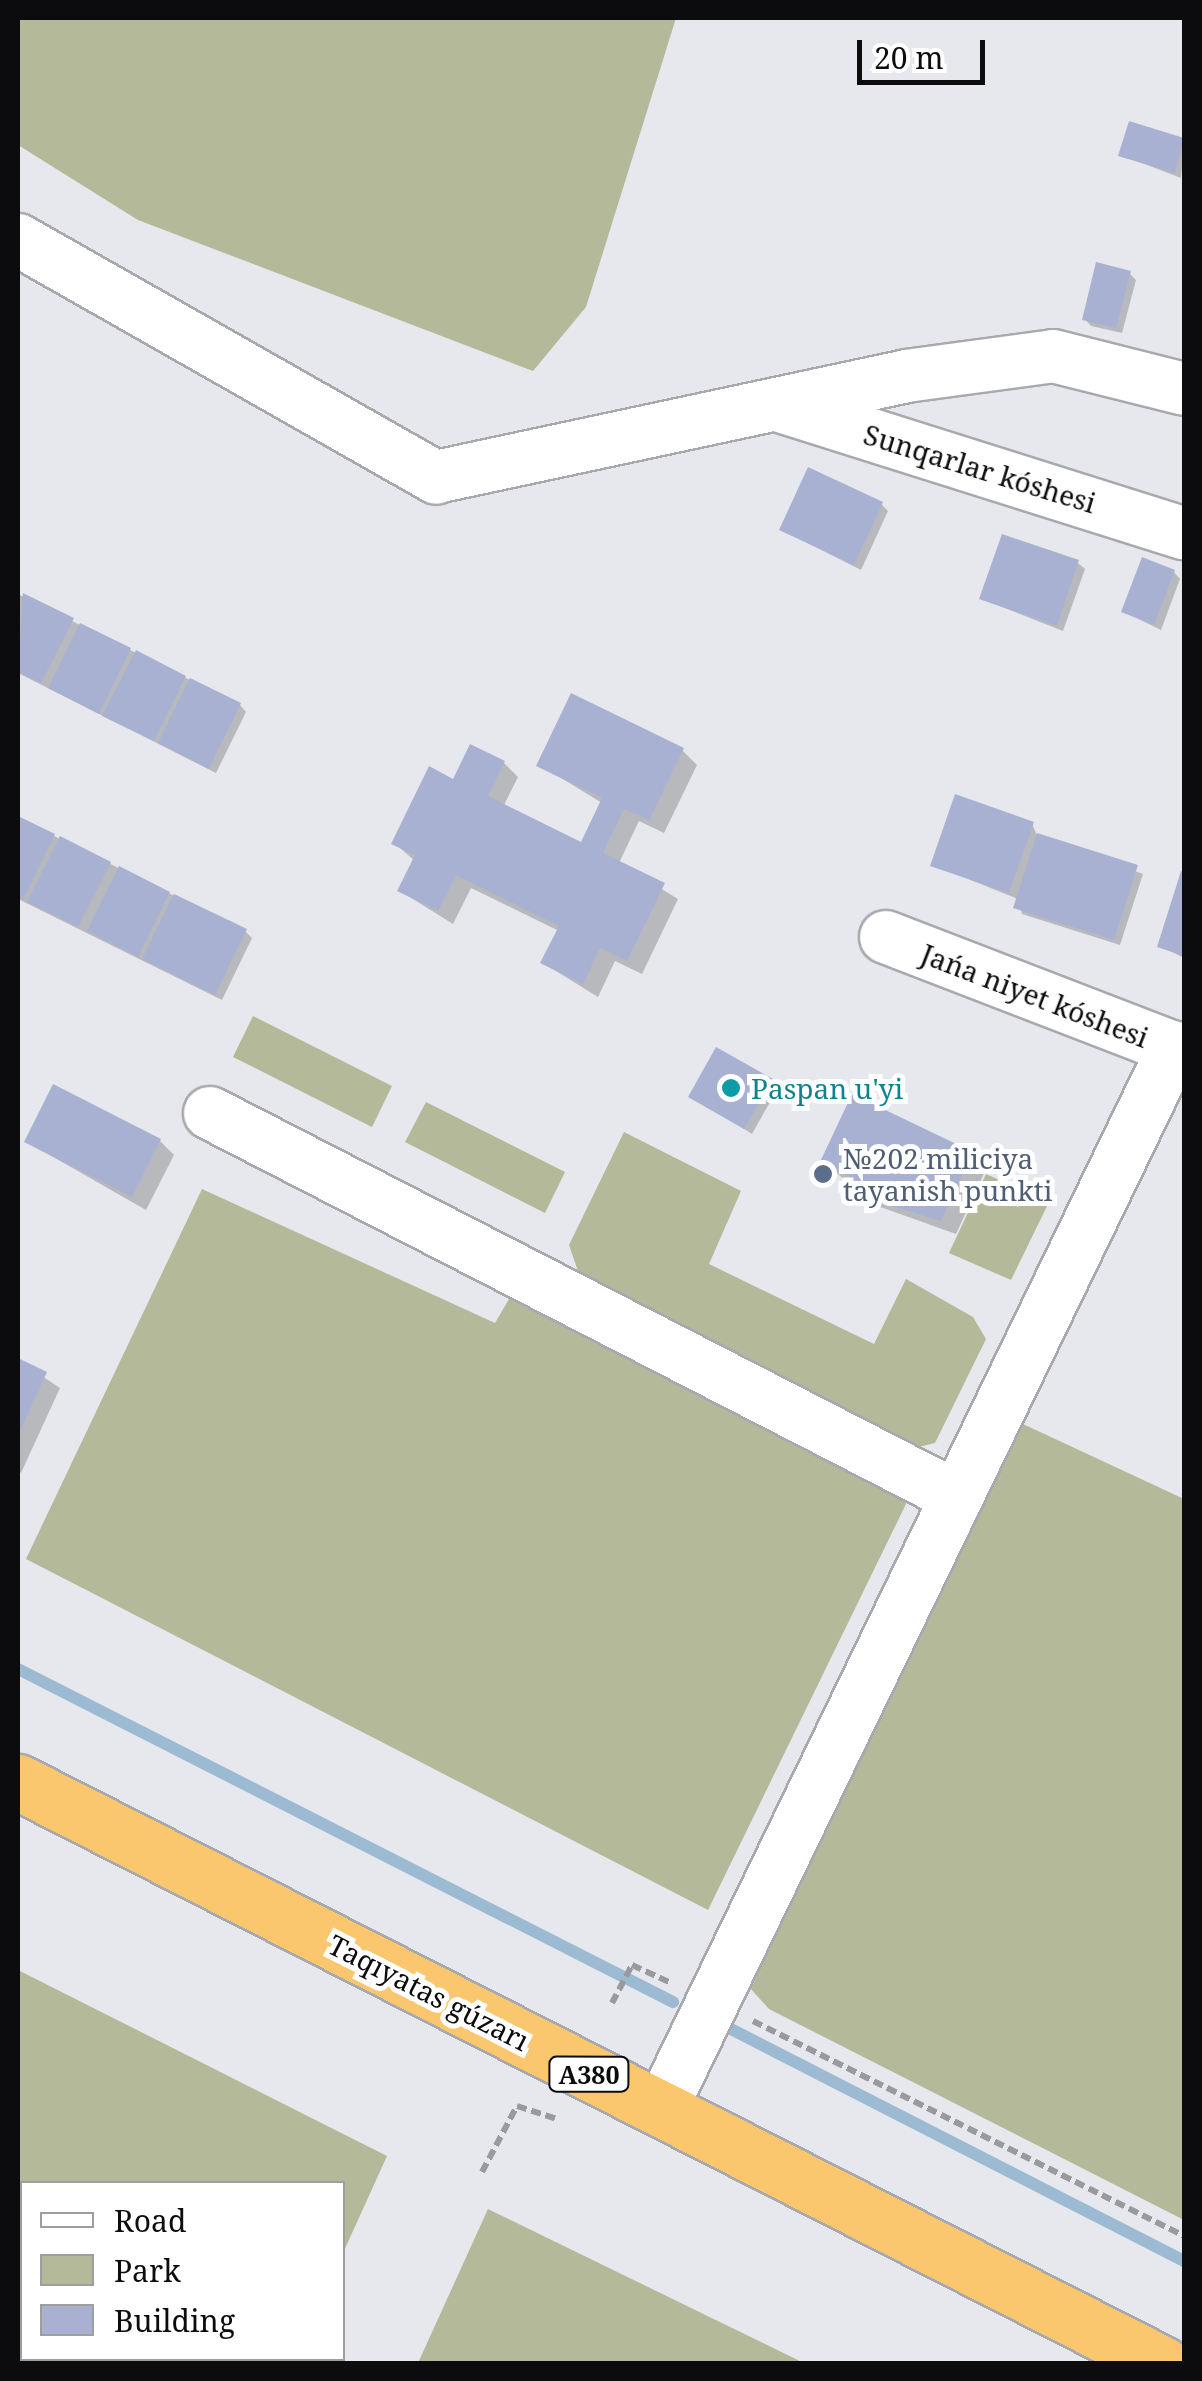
<!DOCTYPE html>
<meta charset="utf-8">
<style>
body{margin:0}
#map{position:relative;width:1202px;height:2381px;overflow:hidden;background:#e6e8ed;font-family:"Noto Serif",serif}
div>[style]{position:absolute}
[style*='--x']{left:calc(var(--x)*1px);top:calc(var(--y)*1px);width:calc(var(--w)*1px);rotate:calc(var(--a)*1deg)}
.green>*{inset:0;background:#b3b999}
.shadow>*{inset:0;background:#0003}
.stream>*{height:12px;margin:-6px;padding:0 6px;transform-origin:6px;border-radius:6px;background:#9cbbd3}
.building>*{inset:0;background:#a9b1d2}
.path>*{height:6px;margin-top:-3px;transform-origin:0;background:repeating-linear-gradient(90deg,#989a9e 0 10px,transparent 0 15px)}
.roads{filter:drop-shadow(2px 0 #a7a9ae) drop-shadow(-2px 0 #a7a9ae) drop-shadow(0 2px #a7a9ae) drop-shadow(0 -2px #a7a9ae)}
.minor>*{height:52px;margin:-26px;padding:0 26px;transform-origin:26px;border-radius:26px;background:#fff}
.highway>*{height:55px;margin:-27.5px;padding:0 27.5px;transform-origin:27.5px;border-radius:27.5px;background:#fac76f}
.dots>*{width:28px;height:28px;translate:-50% -50%;box-sizing:border-box;border:5px solid #fff;border-radius:50%}
span{translate:-50% -50%;white-space:nowrap;text-align:center;line-height:1.15;-webkit-text-stroke:10px #fff;paint-order:stroke}
.shield-label span{padding:2px 8px;background:#fff;border:2px solid;border-radius:8px;-webkit-text-stroke-width:0}
.shield-label{font-size:25px;color:#0c0c0e;font-weight:700}
.street-label{font-size:28px;color:#0c0c0e}
.culture-label{font-size:28px;color:#0d838f}
.left{translate:0 -50%;text-align:left}
.service-label{font-size:28px;color:#4e5e75}
.frame{position:absolute;inset:0;border:20px solid #0c0c0e;pointer-events:none}
.legend{position:absolute;left:20px;top:2181px;width:325px;height:180px;box-sizing:border-box;background:#fff;border:2px solid #9e9e9f;margin:0;padding:12px 18px;list-style:none;font-size:30px;color:#0c0c0e}
.legend li{display:flex;align-items:center;gap:20px;height:50px}
.legend b{width:50px;border:2px solid #9e9e9f}
.scale{position:absolute;left:857px;top:40px;width:128px;height:45px;box-sizing:border-box;border:5px solid #0c0c0e;border-top:0;padding-left:12px;font-size:30px;line-height:35px;white-space:nowrap;color:#0c0c0e;-webkit-text-stroke:8px #fff;paint-order:stroke}
</style>
<div id="map">
<div class="green">
<i style="clip-path:polygon(18px 18px,676px 18px,586px 307px,533px 371px,138px 220px,18px 145px)"></i>
<i style="clip-path:polygon(253px 1016px,392px 1086px,372px 1127px,233px 1057px)"></i>
<i style="clip-path:polygon(426px 1102px,565px 1172px,545px 1213px,405px 1142px)"></i>
<i style="clip-path:polygon(624px 1132px,741px 1191px,709px 1264px,874px 1344px,906px 1279px,973px 1317px,986px 1339px,935px 1443px,914px 1448px,580px 1277px,569px 1245px)"></i>
<i style="clip-path:polygon(986px 1174px,1049px 1202px,1011px 1280px,949px 1253px)"></i>
<i style="clip-path:polygon(202px 1189px,495px 1323px,513px 1292px,895px 1485px,906px 1504px,708px 1910px,26px 1559px)"></i>
<i style="clip-path:polygon(1008px 1417px,1184px 1499px,1184px 2220px,769px 2009px,751px 1989px)"></i>
<i style="clip-path:polygon(18px 1970px,387px 2156px,343px 2253px,342px 2184px,22px 2184px,18px 2351px)"></i>
<i style="clip-path:polygon(488px 2209px,804px 2363px,418px 2363px)"></i>
<i style="clip-path:polygon(43px 2359px,294px 2359px,292px 2364px)"></i>
</div>
<div class="shadow">
<i style="clip-path:polygon(1131px 125px,1184px 141px,1181px 178px,1121px 155px)"></i>
<i style="clip-path:polygon(1129px 273px,1136px 280px,1122px 333px,1091px 326px,1085px 319px)"></i>
<i style="clip-path:polygon(881px 504px,888px 511px,861px 570px,782px 530px)"></i>
<i style="clip-path:polygon(1078px 563px,1085px 569px,1063px 631px,982px 599px)"></i>
<i style="clip-path:polygon(1174px 572px,1180px 579px,1161px 630px,1124px 612px)"></i>
<i style="clip-path:polygon(18px 594px,240px 705px,246px 712px,216px 773px,18px 673px)"></i>
<i style="clip-path:polygon(682px 750px,697px 765px,664px 833px,639px 821px,619px 863px,678px 899px,642px 974px,615px 961px,598px 997px,543px 963px,559px 931px,471px 888px,453px 924px,400px 891px,415px 861px,394px 843px,454px 782px,504px 763px,518px 777px,503px 807px,582px 845px,602px 803px,540px 765px)"></i>
<i style="clip-path:polygon(18px 818px,245px 931px,252px 938px,222px 1000px,18px 899px)"></i>
<i style="clip-path:polygon(1032px 824px,1037px 835px,1143px 874px,1120px 945px,1022px 914px,1018px 899px,933px 865px)"></i>
<i style="clip-path:polygon(1182px 874px,1184px 875px,1184px 958px,1160px 946px)"></i>
<i style="clip-path:polygon(771px 1081px,778px 1088px,752px 1134px,691px 1096px)"></i>
<i style="clip-path:polygon(854px 1097px,986px 1169px,956px 1234px,872px 1204px,823px 1161px)"></i>
<i style="clip-path:polygon(160px 1141px,174px 1155px,146px 1210px,27px 1142px)"></i>
<i style="clip-path:polygon(18px 1360px,60px 1388px,21px 1473px,18px 1471px)"></i>
</div>
<div class="stream">
<i style="--x:18;--y:1669;--w:735;--a:26.95"></i>
<i style="--x:729;--y:2028;--w:511;--a:27.12"></i>
</div>
<div class="building">
<i style="clip-path:polygon(1129px 121px,1184px 138px,1175px 173px,1118px 156px)"></i>
<i style="clip-path:polygon(1096px 262px,1131px 271px,1116px 328px,1082px 320px)"></i>
<i style="clip-path:polygon(808px 467px,883px 502px,854px 565px,779px 530px)"></i>
<i style="clip-path:polygon(1002px 534px,1079px 560px,1057px 626px,979px 599px)"></i>
<i style="clip-path:polygon(1142px 557px,1175px 570px,1154px 625px,1121px 612px)"></i>
<i style="clip-path:polygon(23px 593px,74px 618px,41px 683px,18px 672px)"></i>
<i style="clip-path:polygon(80px 623px,131px 648px,99px 714px,48px 688px)"></i>
<i style="clip-path:polygon(136px 650px,186px 676px,154px 741px,102px 716px)"></i>
<i style="clip-path:polygon(190px 678px,241px 703px,209px 769px,158px 743px)"></i>
<i style="clip-path:polygon(571px 693px,684px 748px,649px 820px,624px 809px,603px 853px,665px 883px,627px 961px,600px 948px,583px 984px,540px 963px,559px 926px,456px 875px,438px 911px,397px 891px,415px 855px,391px 844px,429px 766px,453px 779px,470px 744px,505px 761px,488px 796px,581px 842px,602px 798px,536px 766px)"></i>
<i style="clip-path:polygon(955px 794px,1034px 822px,1009px 893px,930px 866px)"></i>
<i style="clip-path:polygon(18px 816px,55px 834px,23px 900px,18px 897px)"></i>
<i style="clip-path:polygon(1037px 833px,1138px 865px,1114px 940px,1013px 908px)"></i>
<i style="clip-path:polygon(60px 836px,111px 862px,78px 927px,27px 902px)"></i>
<i style="clip-path:polygon(119px 866px,170px 892px,138px 957px,87px 931px)"></i>
<i style="clip-path:polygon(1181px 871px,1184px 873px,1184px 956px,1157px 947px)"></i>
<i style="clip-path:polygon(174px 894px,247px 929px,215px 995px,142px 959px)"></i>
<i style="clip-path:polygon(716px 1047px,773px 1079px,744px 1129px,688px 1097px)"></i>
<i style="clip-path:polygon(53px 1084px,161px 1139px,132px 1197px,24px 1142px)"></i>
<i style="clip-path:polygon(852px 1094px,973px 1152px,941px 1221px,875px 1201px,855px 1191px,859px 1181px,820px 1162px)"></i>
<i style="clip-path:polygon(18px 1358px,47px 1372px,18px 1435px)"></i>
</div>
<div class="path">
<i style="--x:612;--y:2003;--w:43;--a:-62.2"></i>
<i style="--x:632;--y:1965;--w:41;--a:24.7"></i>
<i style="--x:753;--y:2021;--w:482;--a:26.5"></i>
<i style="--x:482;--y:2172;--w:75;--a:-62.1"></i>
<i style="--x:517;--y:2106;--w:40;--a:18"></i>
</div>
<div class="roads">
<div class="minor">
<i style="--x:18;--y:240;--w:481;--a:29.6"></i>
<i style="--x:436;--y:477;--w:481;--a:-12.1"></i>
<i style="--x:906;--y:376;--w:148;--a:-7.7"></i>
<i style="--x:1053;--y:356;--w:135;--a:14.1"></i>
<i style="--x:780;--y:406;--w:423;--a:17.5"></i>
<i style="--x:886;--y:937;--w:319;--a:21.1"></i>
<i style="--x:210;--y:1113;--w:835;--a:27.21"></i>
<i style="--x:661;--y:2109;--w:1179;--a:-64.2"></i>
</div>
<div class="highway">
<i style="--x:18;--y:1782;--w:1284;--a:26.96"></i>
</div>
</div>
<div class="dots">
<i style="left:731px;top:1088px;background:#0f9aa8"></i>
<i style="left:823px;top:1174px;background:#5c6f8a"></i>
</div>
<div class="shield-label">
<span style="left:589px;top:2074px">A380</span>
</div>
<div class="street-label">
<span style="left:980px;top:468px;rotate:17deg">Sunqarlar kóshesi</span>
<span style="left:1035px;top:995px;rotate:21deg">Jańa niyet kóshesi</span>
<span style="left:429px;top:1992px;rotate:27deg">Taqıyatas gúzarı</span>
</div>
<div class="culture-label">
<span class="left" style="left:751px;top:1088px">Paspan u'yi</span>
</div>
<div class="service-label">
<span class="left" style="left:843px;top:1174px">№202 miliciya<br>tayanish punkti</span>
</div>
<div class="frame"></div>
<ul class="legend">
<li><b style="height:12px;background:#fff"></b>Road</li>
<li><b style="height:28px;background:#b3b999"></b>Park</li>
<li><b style="height:28px;background:#a9b1d2"></b>Building</li>
</ul>
<div class="scale">20 m</div>
</div>
